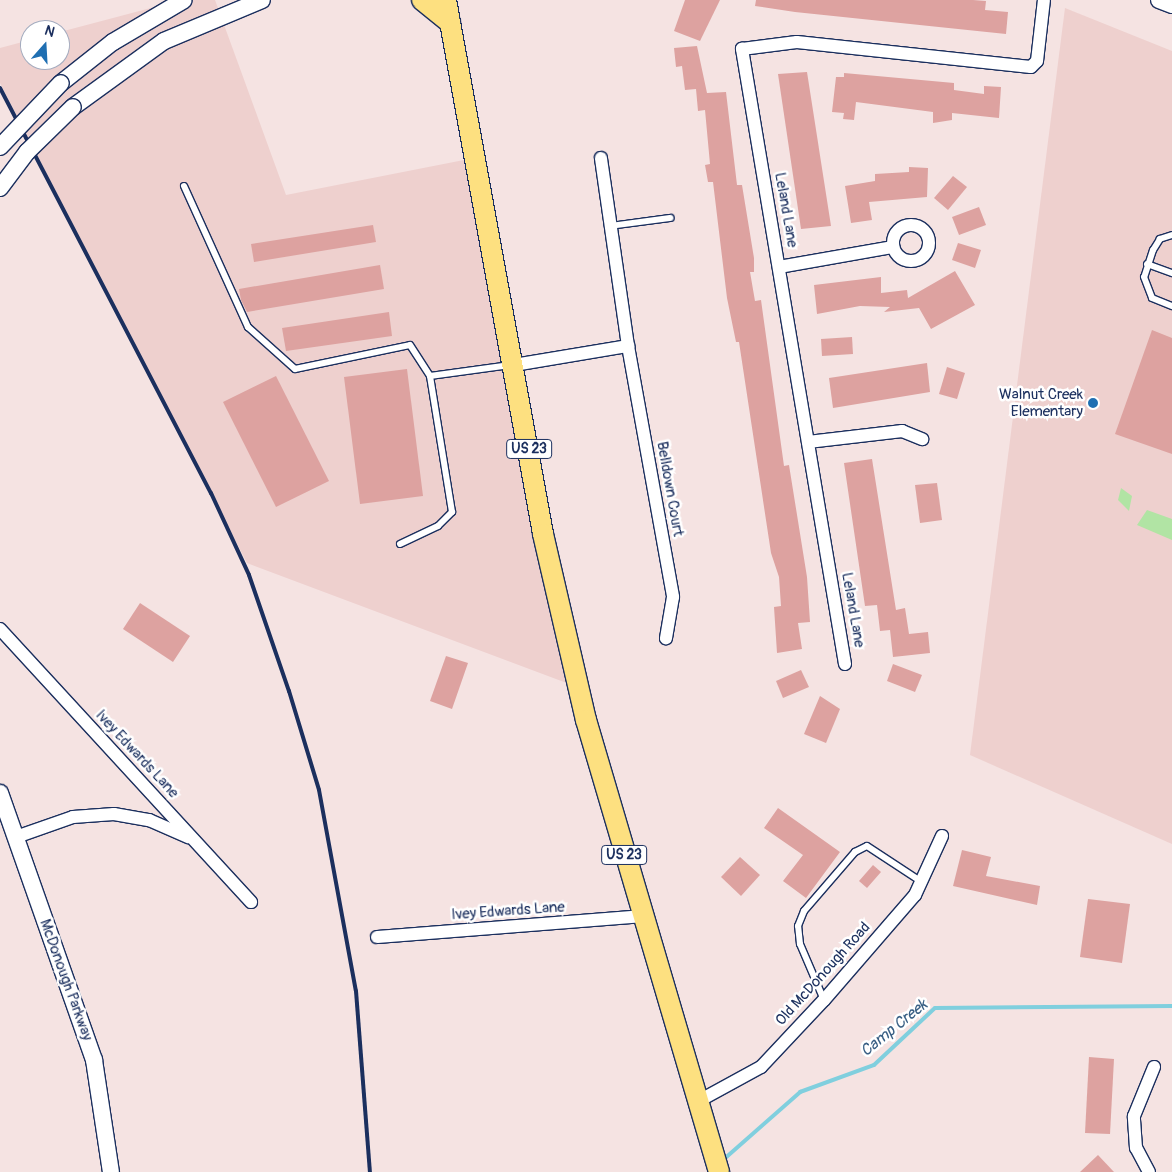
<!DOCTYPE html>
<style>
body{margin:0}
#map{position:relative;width:1172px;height:1172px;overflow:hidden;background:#f5e3e2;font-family:Pangolin,sans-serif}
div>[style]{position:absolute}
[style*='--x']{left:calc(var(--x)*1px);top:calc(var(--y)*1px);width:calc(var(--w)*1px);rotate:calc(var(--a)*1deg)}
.built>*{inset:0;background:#eed0ce}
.green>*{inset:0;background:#b1e4a4}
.stream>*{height:4px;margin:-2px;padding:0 2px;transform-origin:2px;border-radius:2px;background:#80cfde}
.building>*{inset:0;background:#dda2a0}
.roads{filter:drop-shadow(1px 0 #1b2f5e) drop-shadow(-1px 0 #1b2f5e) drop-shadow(0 1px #1b2f5e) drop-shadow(0 -1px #1b2f5e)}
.service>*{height:6px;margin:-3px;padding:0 3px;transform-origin:3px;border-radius:3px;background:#fff}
.minor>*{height:12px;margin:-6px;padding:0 6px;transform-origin:6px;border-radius:6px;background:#fff}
.minor>.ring{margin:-6px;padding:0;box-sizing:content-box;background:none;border:12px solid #fff;border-radius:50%}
.tertiary>*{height:16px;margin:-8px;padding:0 8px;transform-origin:8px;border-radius:8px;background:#fff}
.primary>*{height:20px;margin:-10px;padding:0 10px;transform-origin:10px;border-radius:10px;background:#fde080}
.rail>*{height:4px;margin:-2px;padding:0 2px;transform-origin:2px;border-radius:2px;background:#1b2f5e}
.bridges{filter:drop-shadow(1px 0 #1b2f5e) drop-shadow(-1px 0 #1b2f5e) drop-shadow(0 1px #1b2f5e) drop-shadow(0 -1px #1b2f5e)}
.tertiary-bridge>*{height:16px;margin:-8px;padding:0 8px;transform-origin:8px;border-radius:8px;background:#fff}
.dots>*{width:14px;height:14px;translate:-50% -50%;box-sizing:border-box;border:2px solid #fff;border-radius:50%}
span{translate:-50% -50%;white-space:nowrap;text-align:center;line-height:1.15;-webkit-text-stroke:5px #fff;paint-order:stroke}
.shield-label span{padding:1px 4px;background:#fff;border:1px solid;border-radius:4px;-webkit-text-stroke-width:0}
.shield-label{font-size:14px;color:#1b2f5e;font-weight:700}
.street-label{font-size:15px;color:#1b2f5e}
.poi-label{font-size:15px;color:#1b2f5e}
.right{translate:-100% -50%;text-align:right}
.water-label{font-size:16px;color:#395f84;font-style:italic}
.north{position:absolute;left:20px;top:20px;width:50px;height:50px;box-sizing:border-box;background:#fff;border:1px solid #a4acbf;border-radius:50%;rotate:19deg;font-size:14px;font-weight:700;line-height:20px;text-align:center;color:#1b2f5e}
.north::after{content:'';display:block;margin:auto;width:18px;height:22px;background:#1f6fb2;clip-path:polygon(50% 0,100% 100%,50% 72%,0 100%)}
</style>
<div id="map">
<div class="built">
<i style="clip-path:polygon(181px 0,215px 0,286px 195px,469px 159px,572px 685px,247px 563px,0 83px,0 48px,30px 40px,30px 60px,60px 60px,60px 32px)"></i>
<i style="clip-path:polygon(1065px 8px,1172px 51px,1172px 844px,970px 755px)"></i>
</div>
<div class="green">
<i style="clip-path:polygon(1121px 488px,1132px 496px,1129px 511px,1118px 500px)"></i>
<i style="clip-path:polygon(1147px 510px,1172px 519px,1172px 540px,1137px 525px)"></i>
</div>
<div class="stream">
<i style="--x:723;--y:1160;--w:103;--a:-41.4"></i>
<i style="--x:800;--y:1092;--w:79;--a:-20"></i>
<i style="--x:874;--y:1065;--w:83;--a:-43.1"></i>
<i style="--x:935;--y:1008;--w:237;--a:-0.5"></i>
</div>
<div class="building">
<i style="clip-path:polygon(685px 0,720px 0,700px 41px,674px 31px)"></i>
<i style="clip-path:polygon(756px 0,973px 0,986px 1px,985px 10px,1008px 12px,1006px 34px,795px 12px,755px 6px)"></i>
<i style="clip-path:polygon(697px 46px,707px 93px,726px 92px,737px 185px,742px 185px,754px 258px,754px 272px,750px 272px,755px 301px,761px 300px,784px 466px,789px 465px,807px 577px,810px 622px,798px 623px,802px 649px,777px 653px,774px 607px,781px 606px,779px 577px,771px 553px,739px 342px,736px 342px,727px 298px,713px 182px,708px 182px,705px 165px,710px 164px,705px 110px,698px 111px,696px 89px,685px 90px,682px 66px,676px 67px,674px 48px)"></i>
<i style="clip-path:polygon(807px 72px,831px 226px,801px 229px,778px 74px)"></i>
<i style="clip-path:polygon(844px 73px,954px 83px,954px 90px,984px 94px,984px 86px,1001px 87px,999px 118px,952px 113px,952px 120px,933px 123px,933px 112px,856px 102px,854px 120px,843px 119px,844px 113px,832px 112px,836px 77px,844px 77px)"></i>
<i style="clip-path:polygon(909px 167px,928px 168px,927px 197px,869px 202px,872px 220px,851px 223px,845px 186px,875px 181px,875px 174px,909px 172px)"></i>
<i style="clip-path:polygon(953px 176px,967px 187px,948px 210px,934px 198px)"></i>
<i style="clip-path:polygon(979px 207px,986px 225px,959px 235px,952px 217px)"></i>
<i style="clip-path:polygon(373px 225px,376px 242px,254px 262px,251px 244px)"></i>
<i style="clip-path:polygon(958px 243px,981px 250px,975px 268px,952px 260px)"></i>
<i style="clip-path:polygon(380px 265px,384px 289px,247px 312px,241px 300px,239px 289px)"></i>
<i style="clip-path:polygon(955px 271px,975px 305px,931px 329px,919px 308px,884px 312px,890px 307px,860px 306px,817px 314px,814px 285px,881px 277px,881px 293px,907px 290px,908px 298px)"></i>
<i style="clip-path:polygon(389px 312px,392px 336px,286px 351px,282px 328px)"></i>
<i style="clip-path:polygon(1152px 330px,1172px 338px,1172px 454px,1115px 434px)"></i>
<i style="clip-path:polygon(852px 337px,853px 354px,822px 356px,821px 339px)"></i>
<i style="clip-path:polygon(927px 363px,930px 392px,833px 408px,829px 378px)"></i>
<i style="clip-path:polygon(947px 367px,965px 373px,957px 399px,939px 394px)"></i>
<i style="clip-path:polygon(407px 369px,423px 496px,360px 504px,344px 377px)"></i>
<i style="clip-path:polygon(276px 376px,329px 481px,276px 507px,223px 402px)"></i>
<i style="clip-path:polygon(872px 459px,896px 610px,905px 608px,909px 634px,928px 632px,930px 653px,893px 657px,890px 630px,880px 631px,877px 605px,865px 606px,844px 463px)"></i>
<i style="clip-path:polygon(937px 483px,942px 520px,920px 523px,915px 485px)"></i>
<i style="clip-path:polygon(140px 603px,190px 636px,173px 662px,123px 629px)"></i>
<i style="clip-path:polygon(446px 656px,468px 663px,452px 709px,430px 701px)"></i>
<i style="clip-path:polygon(893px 664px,922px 675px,915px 692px,887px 681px)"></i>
<i style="clip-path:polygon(801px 670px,809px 687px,783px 698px,776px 681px)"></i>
<i style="clip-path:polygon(820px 696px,840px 709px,826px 743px,804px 734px)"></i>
<i style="clip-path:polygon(778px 808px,840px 852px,806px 898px,783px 881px,803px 855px,764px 828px)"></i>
<i style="clip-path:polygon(962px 850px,991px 857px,986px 876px,1040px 886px,1037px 905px,953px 886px)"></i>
<i style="clip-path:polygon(740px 857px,760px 875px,741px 896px,721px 877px)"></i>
<i style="clip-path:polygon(873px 865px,881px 872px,867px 888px,859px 881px)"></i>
<i style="clip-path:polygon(1088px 899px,1130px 904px,1122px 963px,1080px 957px)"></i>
<i style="clip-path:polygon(1089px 1057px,1114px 1059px,1110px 1134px,1085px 1133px)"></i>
<i style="clip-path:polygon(1098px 1155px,1114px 1172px,1080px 1172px)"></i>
</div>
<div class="roads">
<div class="service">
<i style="--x:184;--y:186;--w:155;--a:65.6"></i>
<i style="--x:248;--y:327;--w:63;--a:41.8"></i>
<i style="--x:295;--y:369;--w:117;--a:-11.8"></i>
<i style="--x:410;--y:345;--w:37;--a:57"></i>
<i style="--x:430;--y:376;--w:81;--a:-7.8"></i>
<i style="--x:610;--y:226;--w:61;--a:-7.6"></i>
<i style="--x:1172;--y:235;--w:13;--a:162"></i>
<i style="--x:1160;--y:239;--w:13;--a:122"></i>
<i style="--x:1153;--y:250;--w:28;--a:108"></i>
<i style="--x:1144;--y:277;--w:22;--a:69"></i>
<i style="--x:1152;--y:298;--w:22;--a:22"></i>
<i style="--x:1147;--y:264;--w:27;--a:20"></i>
<i style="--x:400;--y:544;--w:42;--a:-25.3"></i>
<i style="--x:438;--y:526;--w:20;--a:-45"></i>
<i style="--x:452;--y:512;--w:138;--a:-99.2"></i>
<i style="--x:824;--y:1000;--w:61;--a:-113.2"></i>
<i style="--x:800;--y:944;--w:18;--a:-96"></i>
<i style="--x:798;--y:926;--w:16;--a:-68"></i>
<i style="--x:804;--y:911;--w:78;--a:-49.2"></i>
<i style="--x:855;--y:852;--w:13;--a:-27"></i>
<i style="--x:867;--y:846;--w:66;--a:33.2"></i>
</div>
<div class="minor">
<i class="ring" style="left:893px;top:225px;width:24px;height:24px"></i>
<i style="--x:779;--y:267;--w:116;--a:-10"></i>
<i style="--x:628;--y:346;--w:255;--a:79.8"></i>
<i style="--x:673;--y:597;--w:42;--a:99.7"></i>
<i style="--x:514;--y:365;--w:116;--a:-9.5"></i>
<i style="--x:628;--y:346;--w:190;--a:-98.2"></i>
<i style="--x:808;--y:442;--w:95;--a:-6.7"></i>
<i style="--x:902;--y:431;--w:22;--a:22"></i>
<i style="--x:0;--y:629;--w:371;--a:47.4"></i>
<i style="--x:845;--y:664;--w:624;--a:-99.51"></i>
<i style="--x:742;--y:49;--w:55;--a:-7.3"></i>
<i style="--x:797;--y:42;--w:235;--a:6.1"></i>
<i style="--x:1031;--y:67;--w:8;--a:-45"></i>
<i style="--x:1037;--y:61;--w:61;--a:-83.5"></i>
<i style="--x:16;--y:837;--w:60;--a:-19.3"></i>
<i style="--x:73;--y:817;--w:41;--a:-4.2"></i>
<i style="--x:114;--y:814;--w:36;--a:10"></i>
<i style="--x:149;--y:820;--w:43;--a:23.6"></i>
<i style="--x:377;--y:937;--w:265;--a:-4.5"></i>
<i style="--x:695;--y:1103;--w:75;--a:-28.6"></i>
<i style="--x:761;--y:1067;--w:92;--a:-46.8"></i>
<i style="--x:824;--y:1000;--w:139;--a:-49.1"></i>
<i style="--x:915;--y:895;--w:65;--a:-65.4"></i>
<i style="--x:1149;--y:1172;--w:27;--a:-118"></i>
<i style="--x:1136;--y:1148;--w:32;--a:-94"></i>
<i style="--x:1134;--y:1116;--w:53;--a:-67.8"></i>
</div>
<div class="tertiary">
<i style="--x:1159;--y:0;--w:14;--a:21"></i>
<i style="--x:61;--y:83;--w:66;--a:-38.3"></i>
<i style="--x:113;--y:42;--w:82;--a:-30.6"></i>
<i style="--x:73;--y:107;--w:112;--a:-36"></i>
<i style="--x:164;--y:41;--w:106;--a:-22.7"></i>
<i style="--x:0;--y:793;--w:283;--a:70.6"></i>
<i style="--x:94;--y:1060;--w:113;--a:81.4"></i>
</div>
<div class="primary">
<i style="--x:422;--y:0;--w:36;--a:39"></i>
<i style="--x:446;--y:0;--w:543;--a:79.7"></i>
<i style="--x:543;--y:534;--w:191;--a:77"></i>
<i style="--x:586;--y:720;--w:471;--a:73.6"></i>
</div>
</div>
<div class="rail">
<i style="--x:0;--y:88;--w:457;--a:62.5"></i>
<i style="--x:211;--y:493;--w:90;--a:65.1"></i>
<i style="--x:249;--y:575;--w:123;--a:71"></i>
<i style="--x:289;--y:691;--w:103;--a:73.1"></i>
<i style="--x:319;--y:790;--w:204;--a:79.6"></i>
<i style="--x:356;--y:991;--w:182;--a:85.6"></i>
</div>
<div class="bridges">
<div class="tertiary-bridge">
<i style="--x:0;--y:147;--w:88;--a:-46.4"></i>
<i style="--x:0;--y:188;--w:45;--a:-53.1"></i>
<i style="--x:27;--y:152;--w:64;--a:-44.4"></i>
</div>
</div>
<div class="dots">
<i style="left:1093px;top:403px;background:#1f6fb2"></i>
</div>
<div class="shield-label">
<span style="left:529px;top:449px">US 23</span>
<span style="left:624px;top:855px">US 23</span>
</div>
<div class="street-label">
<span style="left:786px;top:210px;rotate:80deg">Leland Lane</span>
<span style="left:670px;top:489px;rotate:80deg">Belldown Court</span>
<span style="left:853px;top:610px;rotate:80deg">Leland Lane</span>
<span style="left:137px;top:754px;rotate:47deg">Ivey Edwards Lane</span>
<span style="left:508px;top:911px;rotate:-4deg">Ivey Edwards Lane</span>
<span style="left:823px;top:974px;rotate:-48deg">Old McDonough Road</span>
<span style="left:66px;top:980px;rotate:70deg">McDonough Parkway</span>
</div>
<div class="poi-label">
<span class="right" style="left:1083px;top:403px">Walnut Creek<br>Elementary</span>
</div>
<div class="water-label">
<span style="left:894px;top:1028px;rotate:-39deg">Camp Creek</span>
</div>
<div class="north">N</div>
</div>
